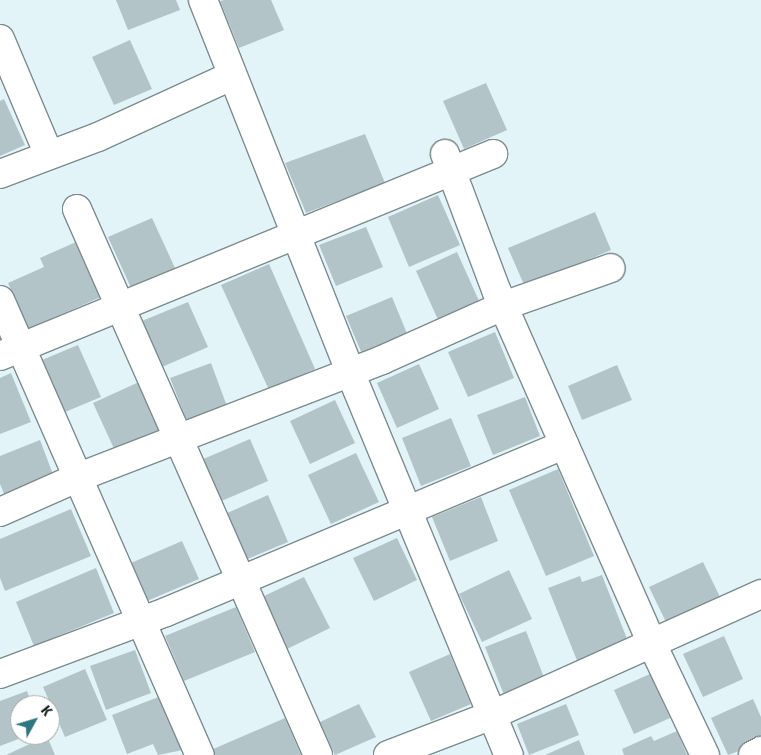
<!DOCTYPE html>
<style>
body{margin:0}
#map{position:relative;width:761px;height:755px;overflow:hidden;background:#e2f4f7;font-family:"Fira Sans Condensed",sans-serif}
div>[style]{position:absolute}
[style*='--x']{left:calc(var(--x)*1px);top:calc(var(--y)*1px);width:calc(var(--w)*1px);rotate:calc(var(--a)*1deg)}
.building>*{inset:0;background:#b3c4c8}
.roads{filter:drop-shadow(1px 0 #7c8c8f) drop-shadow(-1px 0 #7c8c8f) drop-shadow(0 1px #7c8c8f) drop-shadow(0 -1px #7c8c8f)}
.minor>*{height:28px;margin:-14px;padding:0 14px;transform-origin:14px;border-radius:14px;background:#fff}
span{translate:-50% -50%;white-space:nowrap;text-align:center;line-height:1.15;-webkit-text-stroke:5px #fff;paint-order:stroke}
.north{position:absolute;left:10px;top:695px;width:50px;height:50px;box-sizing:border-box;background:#fff;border:1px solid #a4a6a7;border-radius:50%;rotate:51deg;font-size:14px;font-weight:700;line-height:20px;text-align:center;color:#1b2122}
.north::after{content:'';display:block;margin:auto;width:18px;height:22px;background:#307682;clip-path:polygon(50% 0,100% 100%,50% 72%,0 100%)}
</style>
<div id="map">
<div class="building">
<i style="clip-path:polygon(116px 0,176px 0,180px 10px,128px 30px)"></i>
<i style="clip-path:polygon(224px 0,271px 0,284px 30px,239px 48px,220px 1px)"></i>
<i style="clip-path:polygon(130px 40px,152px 89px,114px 105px,92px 57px)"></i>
<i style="clip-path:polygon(486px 83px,507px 130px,464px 149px,443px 101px)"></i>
<i style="clip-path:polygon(4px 99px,25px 145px,0 156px,0 101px)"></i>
<i style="clip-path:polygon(365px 134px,385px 183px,306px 213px,285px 163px)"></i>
<i style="clip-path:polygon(438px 195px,460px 245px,409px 267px,388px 217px)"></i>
<i style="clip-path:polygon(595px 212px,611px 250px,525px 287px,508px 248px)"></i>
<i style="clip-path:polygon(152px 218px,175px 268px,131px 288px,108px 237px)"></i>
<i style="clip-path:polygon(366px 227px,383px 267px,336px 286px,319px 245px)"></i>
<i style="clip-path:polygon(76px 242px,101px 297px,28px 329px,8px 283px,44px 267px,40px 258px)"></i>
<i style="clip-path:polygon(457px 252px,480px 303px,439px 322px,416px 271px)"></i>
<i style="clip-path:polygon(269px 264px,315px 369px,269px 390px,221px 285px)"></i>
<i style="clip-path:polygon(392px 297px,408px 336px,362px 354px,346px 316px)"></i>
<i style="clip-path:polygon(188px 302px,208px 347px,162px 367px,142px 321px)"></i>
<i style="clip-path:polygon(495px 332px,514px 378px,468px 397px,448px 352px)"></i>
<i style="clip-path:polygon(78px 345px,101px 397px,65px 412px,42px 360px)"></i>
<i style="clip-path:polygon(211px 363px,228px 409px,188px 424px,170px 378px)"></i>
<i style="clip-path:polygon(419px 364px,439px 409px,397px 428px,377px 383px)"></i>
<i style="clip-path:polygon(617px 365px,632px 400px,582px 420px,568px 386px)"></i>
<i style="clip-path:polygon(11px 373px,31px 422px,0 434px,0 378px)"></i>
<i style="clip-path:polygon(139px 382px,162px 432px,116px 453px,93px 403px)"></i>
<i style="clip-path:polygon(525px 397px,540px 436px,493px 455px,477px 415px)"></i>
<i style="clip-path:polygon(335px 400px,355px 443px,310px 464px,290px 421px)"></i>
<i style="clip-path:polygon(451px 418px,471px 466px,421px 486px,402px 438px)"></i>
<i style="clip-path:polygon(250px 439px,268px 481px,219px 502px,201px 460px)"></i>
<i style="clip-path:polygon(40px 440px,54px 477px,5px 496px,0 484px,0 456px)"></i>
<i style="clip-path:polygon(356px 453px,379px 502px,331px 524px,308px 475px)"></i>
<i style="clip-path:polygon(558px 469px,594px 556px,546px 576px,509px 490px)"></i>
<i style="clip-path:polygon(268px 495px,288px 542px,245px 560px,225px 514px)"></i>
<i style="clip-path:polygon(481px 497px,498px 541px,450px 561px,432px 517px)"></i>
<i style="clip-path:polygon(71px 509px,91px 556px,5px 591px,0 578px,0 539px)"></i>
<i style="clip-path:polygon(397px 538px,417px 580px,374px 601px,353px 558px)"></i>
<i style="clip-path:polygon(182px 541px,199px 579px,147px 601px,131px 563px)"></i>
<i style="clip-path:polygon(703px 562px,720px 597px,666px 622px,649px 587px)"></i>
<i style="clip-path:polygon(96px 568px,114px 613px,34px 646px,16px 602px)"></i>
<i style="clip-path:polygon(509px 570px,532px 619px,482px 642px,459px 594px)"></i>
<i style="clip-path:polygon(602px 575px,629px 644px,578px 663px,548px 588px,580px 576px,582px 582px)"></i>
<i style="clip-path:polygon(304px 577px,330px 628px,285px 650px,260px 598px)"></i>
<i style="clip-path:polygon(236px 607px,255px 652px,184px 681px,165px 636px)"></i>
<i style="clip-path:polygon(526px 631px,545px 680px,504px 695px,485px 647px)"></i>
<i style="clip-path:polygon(724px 636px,743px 679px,703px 697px,683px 654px)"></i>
<i style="clip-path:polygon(135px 650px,151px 693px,106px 710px,90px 666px)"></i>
<i style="clip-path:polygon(450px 654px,471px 704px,431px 721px,409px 672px)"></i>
<i style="clip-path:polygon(85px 669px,107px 720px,65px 737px,43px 687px)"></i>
<i style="clip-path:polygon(650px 674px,670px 718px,634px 734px,614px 690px)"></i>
<i style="clip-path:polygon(27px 691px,32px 705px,20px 705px,20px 735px,29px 735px,0 746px,0 701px)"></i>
<i style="clip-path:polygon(161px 696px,183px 750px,158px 755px,153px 744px,127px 754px,112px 715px)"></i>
<i style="clip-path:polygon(753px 699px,761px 717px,761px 743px,728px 755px,711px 718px)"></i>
<i style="clip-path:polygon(359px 704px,376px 737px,335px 755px,320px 722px)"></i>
<i style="clip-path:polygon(566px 704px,579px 735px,529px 755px,517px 724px)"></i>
<i style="clip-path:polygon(285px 718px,301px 755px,214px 755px,211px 750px)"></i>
<i style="clip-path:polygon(677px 731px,687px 755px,624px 755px,622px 749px,651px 736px,654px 741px)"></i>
<i style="clip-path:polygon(47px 736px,55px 755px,6px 755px)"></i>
<i style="clip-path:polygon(579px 740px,585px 755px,545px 755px)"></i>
</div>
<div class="roads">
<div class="minor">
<i style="--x:203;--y:0;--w:400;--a:68.4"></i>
<i style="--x:350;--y:372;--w:415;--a:67.5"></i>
<i style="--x:0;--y:39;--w:126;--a:67.1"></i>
<i style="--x:445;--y:154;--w:147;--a:69.4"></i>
<i style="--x:497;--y:292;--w:385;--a:66.2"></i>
<i style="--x:652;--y:644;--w:123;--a:64.5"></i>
<i style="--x:0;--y:174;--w:105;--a:-20.7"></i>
<i style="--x:98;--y:137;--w:146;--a:-24.6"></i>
<i style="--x:77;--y:209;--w:597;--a:66.18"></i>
<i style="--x:0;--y:300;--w:497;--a:66.3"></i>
<i style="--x:0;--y:356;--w:533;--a:-22.28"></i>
<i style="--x:0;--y:512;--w:86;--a:-23.9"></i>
<i style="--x:79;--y:477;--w:325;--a:-21.1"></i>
<i style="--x:382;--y:360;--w:133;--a:-24.1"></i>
<i style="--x:503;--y:306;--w:114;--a:-19.4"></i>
<i style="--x:0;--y:674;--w:177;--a:-20.5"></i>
<i style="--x:166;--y:612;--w:432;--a:-22.8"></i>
<i style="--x:388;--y:755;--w:111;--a:-21"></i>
<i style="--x:492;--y:715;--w:295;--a:-24.2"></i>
<i style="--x:753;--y:755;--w:9;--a:-27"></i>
</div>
</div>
<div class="north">K</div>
</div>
